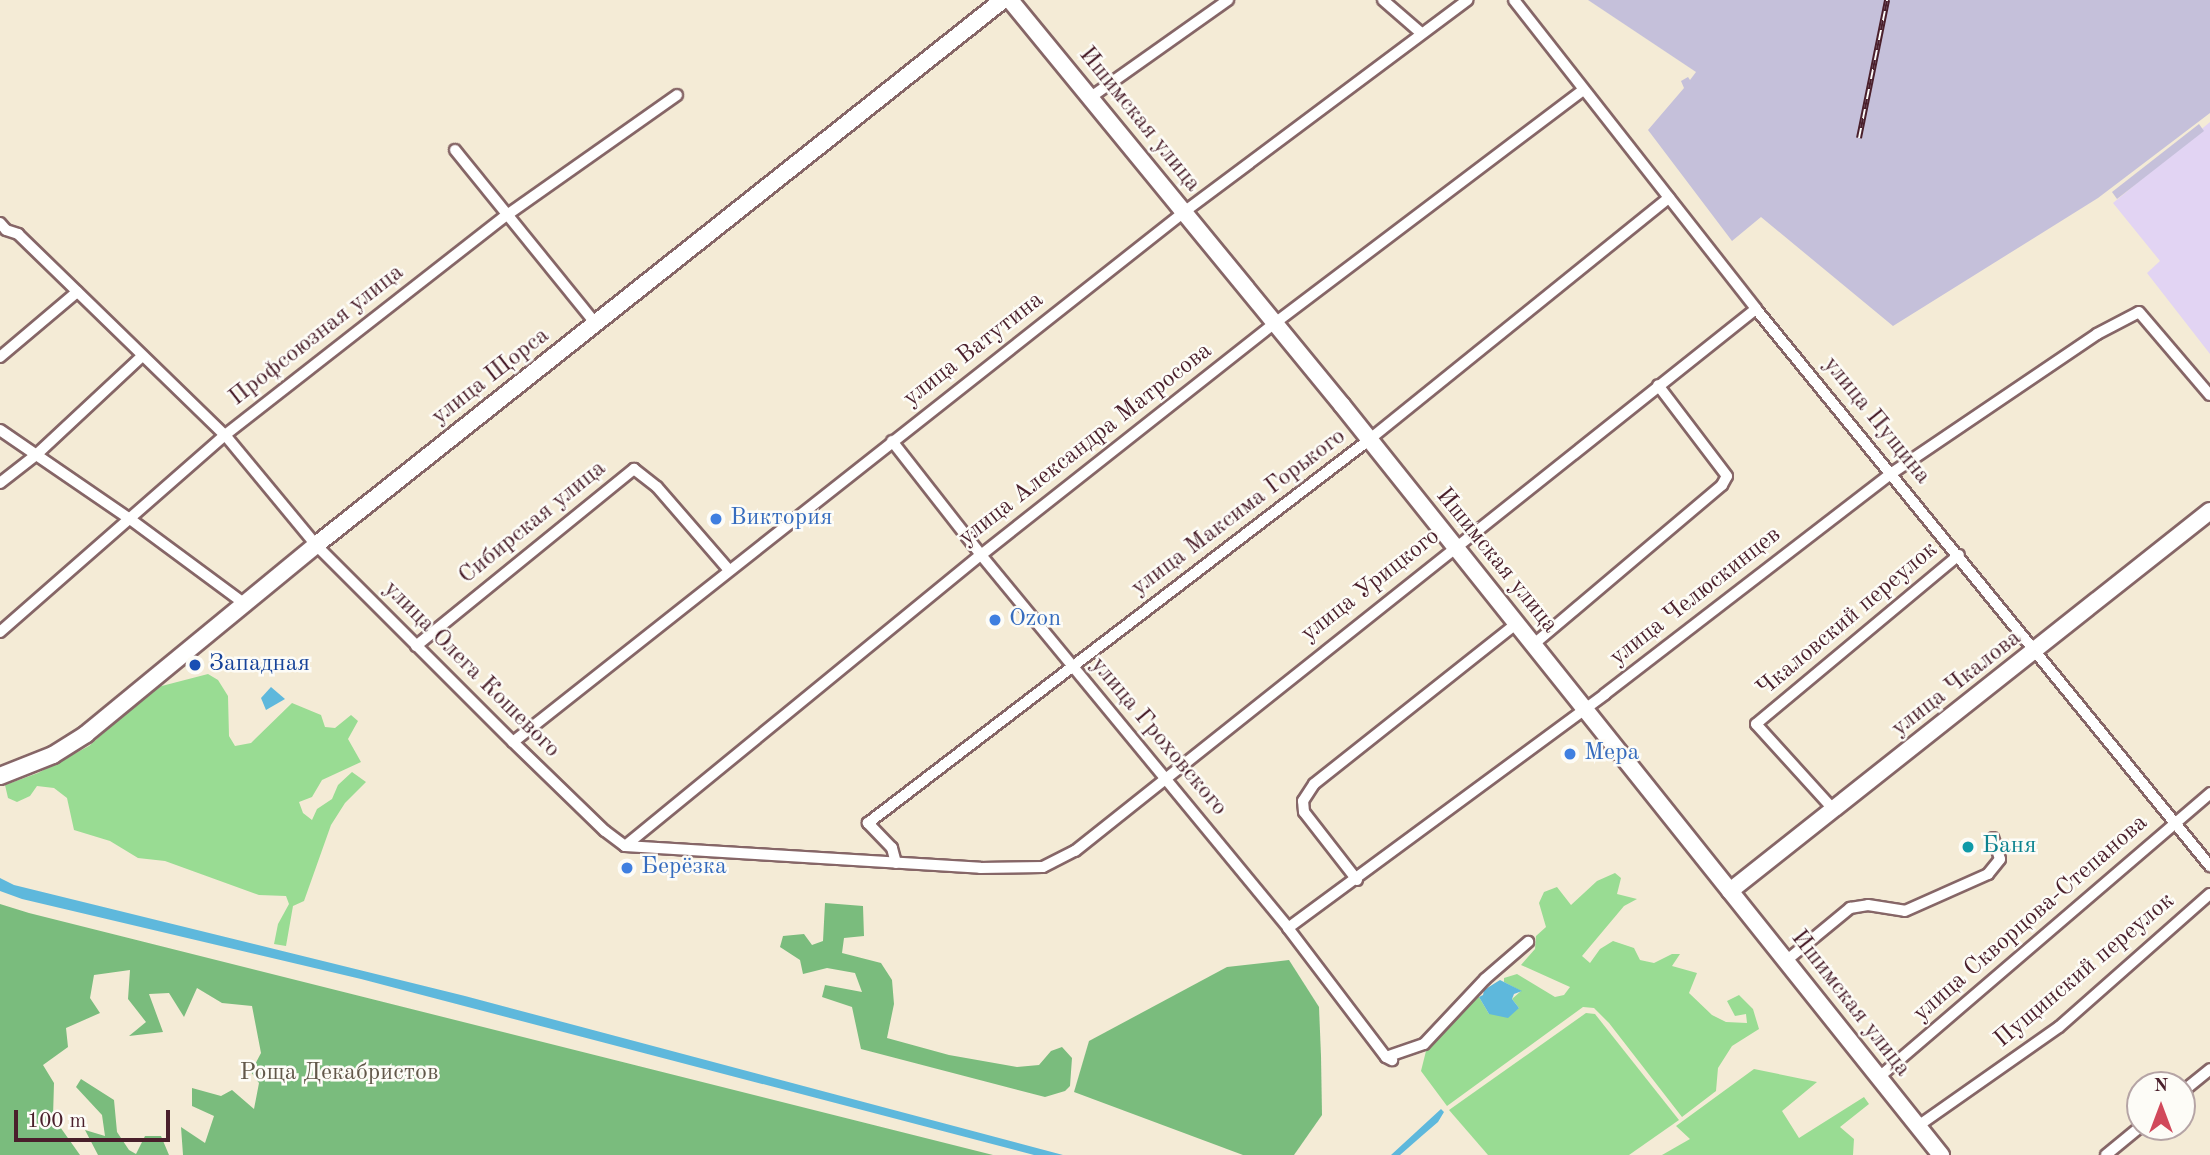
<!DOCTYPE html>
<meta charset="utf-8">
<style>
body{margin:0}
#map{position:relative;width:2210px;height:1155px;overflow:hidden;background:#f4ebd6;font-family:"Old Standard TT",serif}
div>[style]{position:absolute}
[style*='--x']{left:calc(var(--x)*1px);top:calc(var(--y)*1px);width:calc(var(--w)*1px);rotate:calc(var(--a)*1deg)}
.built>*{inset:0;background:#e2d4f3}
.industrial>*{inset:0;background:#c5c0da}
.green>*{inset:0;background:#99dc93}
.forest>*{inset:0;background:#7abc7d}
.water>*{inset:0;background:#5eb8dc}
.roads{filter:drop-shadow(2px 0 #866667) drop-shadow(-2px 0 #866667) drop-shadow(0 2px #866667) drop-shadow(0 -2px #866667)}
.street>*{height:10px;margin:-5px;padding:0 5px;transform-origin:5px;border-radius:5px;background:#fff}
.secondary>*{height:16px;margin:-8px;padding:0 8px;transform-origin:8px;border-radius:8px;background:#fff}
.rail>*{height:6px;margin-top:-3px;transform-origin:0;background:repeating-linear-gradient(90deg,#fdfcf7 0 10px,#4a1f2b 0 20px);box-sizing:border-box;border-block:2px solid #4a1f2b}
.dots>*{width:19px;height:19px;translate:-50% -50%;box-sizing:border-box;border:4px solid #fdfcf7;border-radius:50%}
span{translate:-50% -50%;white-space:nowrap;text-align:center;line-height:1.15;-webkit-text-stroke:5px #fdfcf7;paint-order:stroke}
.street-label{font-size:24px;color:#4a1f2b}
.shop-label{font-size:24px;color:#366cbe}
.left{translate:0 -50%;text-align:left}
.transit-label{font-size:24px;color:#164399}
.culture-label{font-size:24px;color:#0d838f}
.park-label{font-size:24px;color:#62584a}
.north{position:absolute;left:2126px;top:1071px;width:70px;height:70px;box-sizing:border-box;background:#fdfcf7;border:2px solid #b5a4a5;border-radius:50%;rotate:0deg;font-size:19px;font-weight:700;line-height:28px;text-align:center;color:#4a1f2b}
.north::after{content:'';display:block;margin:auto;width:24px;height:32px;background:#d1495b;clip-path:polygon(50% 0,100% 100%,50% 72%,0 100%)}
.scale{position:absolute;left:14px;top:1110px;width:156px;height:32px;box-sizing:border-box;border:4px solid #4a1f2b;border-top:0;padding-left:9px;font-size:21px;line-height:24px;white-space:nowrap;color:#4a1f2b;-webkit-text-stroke:5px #fdfcf7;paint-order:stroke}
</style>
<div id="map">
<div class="built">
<i style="clip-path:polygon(2210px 122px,2210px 354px,2147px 273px,2160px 261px,2113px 203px)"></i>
</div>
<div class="industrial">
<i style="clip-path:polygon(1588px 0,2210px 0,2210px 113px,2098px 198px,1893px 326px,1761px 217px,1732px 241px,1648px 130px,1684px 88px,1681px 81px,1688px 77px,1690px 80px,1696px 72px)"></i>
<i style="clip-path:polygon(2199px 124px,2204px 131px,2117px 199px,2112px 192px)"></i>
</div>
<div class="green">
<i style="clip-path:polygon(208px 674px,218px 680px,228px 696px,229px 736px,235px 746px,251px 743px,292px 703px,321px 715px,325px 727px,335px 728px,351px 715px,358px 721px,348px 739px,361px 762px,322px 780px,312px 797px,299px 802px,303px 813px,312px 820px,317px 809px,332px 799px,338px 785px,352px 772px,366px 782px,345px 803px,331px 825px,304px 901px,293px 906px,286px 946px,274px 944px,278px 924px,289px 904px,286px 896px,259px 895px,165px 861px,138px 858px,110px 841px,74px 830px,67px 798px,54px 788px,37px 786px,30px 796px,17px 802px,8px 798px,5px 785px,38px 773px,89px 746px,154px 688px)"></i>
<i style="clip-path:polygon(1615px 873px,1621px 878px,1617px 894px,1637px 899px,1624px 906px,1582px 956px,1590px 963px,1600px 949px,1613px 941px,1634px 948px,1640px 960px,1654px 963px,1672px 954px,1680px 954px,1672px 966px,1697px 973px,1689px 993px,1712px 1015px,1726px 1022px,1747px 1023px,1746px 1014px,1735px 1016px,1727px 1001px,1739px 995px,1753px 1009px,1759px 1029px,1732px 1046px,1718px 1068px,1716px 1091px,1682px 1117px,1609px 1023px,1594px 1008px,1583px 1007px,1447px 1106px,1421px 1071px,1426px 1051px,1472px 998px,1479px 997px,1489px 1014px,1519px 1008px,1512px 999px,1521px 991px,1504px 982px,1504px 978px,1517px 974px,1555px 997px,1564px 995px,1570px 987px,1521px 965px,1535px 949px,1536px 936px,1546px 927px,1539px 903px,1544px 892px,1557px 887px,1571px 905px,1597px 881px)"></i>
<i style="clip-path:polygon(1586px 1013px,1595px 1014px,1679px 1120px,1629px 1155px,1488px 1155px,1449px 1110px)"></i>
<i style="clip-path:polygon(1754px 1069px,1817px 1082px,1782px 1111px,1799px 1138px,1864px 1097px,1869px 1104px,1840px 1127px,1854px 1139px,1853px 1155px,1662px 1155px,1690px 1139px,1676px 1126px)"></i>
</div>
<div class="forest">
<i style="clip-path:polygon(825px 903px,863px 906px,864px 936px,844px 938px,842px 953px,881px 963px,892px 980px,894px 1004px,887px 1038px,949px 1055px,1017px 1067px,1039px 1065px,1051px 1051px,1062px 1047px,1072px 1058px,1070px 1086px,1065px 1091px,1045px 1097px,861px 1049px,852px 1007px,822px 997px,825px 985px,862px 992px,855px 973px,827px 968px,803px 974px,800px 960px,780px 947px,783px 936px,804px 934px,812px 945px,823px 941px)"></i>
<i style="clip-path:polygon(0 904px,29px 913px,993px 1155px,183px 1155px,181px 1127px,205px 1143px,214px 1116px,192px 1106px,192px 1088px,221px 1096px,232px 1090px,254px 1109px,259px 1083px,251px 1072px,261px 1053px,252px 1006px,222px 1003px,197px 988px,184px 1017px,169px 993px,149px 994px,163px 1032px,129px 1036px,146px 1022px,128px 999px,130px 970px,94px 975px,90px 998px,100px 1013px,66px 1028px,68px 1047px,43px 1065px,54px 1083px,53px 1117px,80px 1155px,0 1155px)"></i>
<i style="clip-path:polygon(1289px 960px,1319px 1007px,1321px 1056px,1322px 1115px,1294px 1155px,1243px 1155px,1074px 1092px,1089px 1041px,1227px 967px)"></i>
<i style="clip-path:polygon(81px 1079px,114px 1100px,117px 1132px,129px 1150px,136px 1154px,145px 1136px,161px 1136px,169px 1155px,98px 1155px,85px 1130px,105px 1136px,102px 1115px,76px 1087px)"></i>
</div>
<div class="water">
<i style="clip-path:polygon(271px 687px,285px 699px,266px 710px,261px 698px)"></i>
<i style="clip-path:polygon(0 878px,14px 885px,465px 996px,1063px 1155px,1034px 1155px,361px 979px,22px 899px,0 891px)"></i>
<i style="clip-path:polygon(1500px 980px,1522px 991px,1514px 994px,1512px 999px,1519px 1008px,1508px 1018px,1489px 1014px,1479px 997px,1483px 995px,1484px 990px)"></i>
<i style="clip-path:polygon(1441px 1109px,1444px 1112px,1438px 1122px,1424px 1134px,1400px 1155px,1391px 1155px)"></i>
</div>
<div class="roads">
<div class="street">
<i style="--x:1383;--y:0;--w:49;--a:40.9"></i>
<i style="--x:1514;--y:0;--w:392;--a:51.9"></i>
<i style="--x:1756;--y:309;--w:719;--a:50.82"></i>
<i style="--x:1091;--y:97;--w:168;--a:-35.3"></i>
<i style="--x:455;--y:150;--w:223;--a:51"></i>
<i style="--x:0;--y:223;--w:9;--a:49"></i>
<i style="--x:6;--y:230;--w:13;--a:18"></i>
<i style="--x:18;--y:234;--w:289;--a:44.2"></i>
<i style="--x:225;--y:435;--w:143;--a:50.4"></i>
<i style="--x:316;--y:545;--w:279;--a:45"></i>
<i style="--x:513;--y:742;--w:128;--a:44.1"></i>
<i style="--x:605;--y:831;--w:25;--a:37"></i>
<i style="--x:625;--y:846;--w:356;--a:3.5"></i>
<i style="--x:980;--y:868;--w:63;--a:-0.9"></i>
<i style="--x:1043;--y:867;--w:36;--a:-27"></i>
<i style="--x:1075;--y:851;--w:870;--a:-38.52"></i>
<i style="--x:0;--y:357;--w:101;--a:-40.2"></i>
<i style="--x:0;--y:430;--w:158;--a:34.4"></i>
<i style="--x:130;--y:519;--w:143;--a:36.5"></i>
<i style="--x:892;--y:441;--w:145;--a:52"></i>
<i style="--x:981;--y:555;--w:483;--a:50.5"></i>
<i style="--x:1288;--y:928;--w:162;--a:52.8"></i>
<i style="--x:1386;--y:1057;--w:7;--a:27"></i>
<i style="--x:0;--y:483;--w:46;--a:-37.9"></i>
<i style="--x:36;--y:455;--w:145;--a:-43"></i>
<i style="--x:0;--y:632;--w:299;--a:-41.2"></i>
<i style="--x:225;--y:435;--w:358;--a:-38"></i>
<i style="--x:507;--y:215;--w:208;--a:-35.2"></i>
<i style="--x:1534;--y:644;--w:246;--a:-40.2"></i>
<i style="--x:1722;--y:485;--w:10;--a:-61"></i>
<i style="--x:1727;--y:476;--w:114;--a:-127.2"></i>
<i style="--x:416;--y:646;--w:281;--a:-39.1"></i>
<i style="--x:634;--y:469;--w:29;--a:38"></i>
<i style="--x:657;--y:487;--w:110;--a:49.1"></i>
<i style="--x:513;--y:742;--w:855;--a:-38.3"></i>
<i style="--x:1184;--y:212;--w:354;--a:-36.8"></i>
<i style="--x:1834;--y:810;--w:116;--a:-132.2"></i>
<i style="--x:1756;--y:724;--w:264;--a:-39.8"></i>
<i style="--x:625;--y:846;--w:460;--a:-39.3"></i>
<i style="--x:981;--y:555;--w:375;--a:-38.3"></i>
<i style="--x:1275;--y:323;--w:386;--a:-37.1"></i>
<i style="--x:896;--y:863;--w:16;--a:-105"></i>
<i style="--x:892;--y:848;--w:35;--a:-134"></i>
<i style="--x:868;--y:823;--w:632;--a:-37.41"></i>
<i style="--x:1370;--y:439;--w:384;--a:-38.9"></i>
<i style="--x:1357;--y:880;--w:86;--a:-127.9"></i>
<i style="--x:1304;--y:812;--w:11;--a:-95"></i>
<i style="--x:1303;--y:801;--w:20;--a:-57"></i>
<i style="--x:1314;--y:784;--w:259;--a:-38.4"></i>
<i style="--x:1288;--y:928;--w:394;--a:-36.4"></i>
<i style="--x:1605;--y:694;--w:362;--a:-37.6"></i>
<i style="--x:1892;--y:473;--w:248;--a:-34.1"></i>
<i style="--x:2097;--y:334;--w:47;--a:-27.6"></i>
<i style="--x:2139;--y:312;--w:109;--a:49.5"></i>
<i style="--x:1787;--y:960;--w:82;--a:-39.5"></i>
<i style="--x:1850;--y:908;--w:18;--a:-9"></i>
<i style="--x:1868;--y:905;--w:37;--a:9"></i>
<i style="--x:1905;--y:911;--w:91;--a:-24"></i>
<i style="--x:1988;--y:874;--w:19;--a:-51"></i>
<i style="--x:2000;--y:859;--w:22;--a:-108"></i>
<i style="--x:1386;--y:1057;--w:40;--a:-18.9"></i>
<i style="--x:1424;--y:1044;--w:89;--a:-46.8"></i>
<i style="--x:1485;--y:979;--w:57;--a:-40.7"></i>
<i style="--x:1878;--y:1078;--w:438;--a:-40.6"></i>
<i style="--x:2182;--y:1092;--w:36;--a:-39"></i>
<i style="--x:1918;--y:1126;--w:172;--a:-35.1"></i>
<i style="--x:2059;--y:1027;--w:201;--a:-41.4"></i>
<i style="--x:2106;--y:1155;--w:44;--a:-39.5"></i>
</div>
<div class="secondary">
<i style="--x:1010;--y:0;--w:524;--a:50.66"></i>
<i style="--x:1342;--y:405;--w:960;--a:51.39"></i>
<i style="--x:0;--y:776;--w:57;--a:-21.6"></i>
<i style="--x:53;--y:755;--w:39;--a:-32"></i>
<i style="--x:86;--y:734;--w:298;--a:-39.4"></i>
<i style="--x:316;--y:545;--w:877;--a:-38.43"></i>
<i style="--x:1730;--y:891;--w:612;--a:-38.37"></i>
</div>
</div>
<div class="rail">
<i style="--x:1859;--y:138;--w:141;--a:-78.5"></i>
</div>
<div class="dots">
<i style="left:716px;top:519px;background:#3f7fe0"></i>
<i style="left:995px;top:620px;background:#3f7fe0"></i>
<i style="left:195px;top:665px;background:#1a4fb4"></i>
<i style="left:1570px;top:754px;background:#3f7fe0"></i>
<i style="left:1968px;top:847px;background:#0f9aa8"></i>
<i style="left:627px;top:868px;background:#3f7fe0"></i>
</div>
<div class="street-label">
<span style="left:1139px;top:120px;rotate:51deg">Ишимская улица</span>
<span style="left:317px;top:336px;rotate:-38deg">Профсоюзная улица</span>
<span style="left:974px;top:350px;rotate:-38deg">улица Ватутина</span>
<span style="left:491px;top:377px;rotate:-38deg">улица Щорса</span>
<span style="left:1876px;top:421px;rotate:51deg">улица Пущина</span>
<span style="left:1086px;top:445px;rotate:-38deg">улица Александра Матросова</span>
<span style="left:1239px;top:513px;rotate:-37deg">улица Максима Горького</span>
<span style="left:533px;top:523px;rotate:-39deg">Сибирская улица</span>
<span style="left:1496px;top:561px;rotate:51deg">Ишимская улица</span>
<span style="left:1371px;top:586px;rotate:-38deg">улица Урицкого</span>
<span style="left:1696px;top:597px;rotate:-38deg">улица Челюскинцев</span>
<span style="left:1848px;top:620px;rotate:-40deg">Чкаловский переулок</span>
<span style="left:471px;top:670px;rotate:45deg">улица Олега Кошевого</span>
<span style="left:1957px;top:684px;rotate:-38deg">улица Чкалова</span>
<span style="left:1158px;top:737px;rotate:50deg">улица Гроховского</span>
<span style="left:2031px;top:919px;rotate:-41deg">улица Скворцова-Степанова</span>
<span style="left:2085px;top:971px;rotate:-40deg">Пущинский переулок</span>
<span style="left:1850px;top:1004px;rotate:52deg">Ишимская улица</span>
</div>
<div class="shop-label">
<span class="left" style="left:730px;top:519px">Виктория</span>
<span class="left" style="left:1009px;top:620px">Ozon</span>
<span class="left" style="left:1584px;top:754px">Мера</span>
<span class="left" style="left:641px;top:868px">Берёзка</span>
</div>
<div class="transit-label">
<span class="left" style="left:209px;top:665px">Западная</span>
</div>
<div class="culture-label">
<span class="left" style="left:1982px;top:847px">Баня</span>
</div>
<div class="park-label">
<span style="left:339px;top:1074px">Роща Декабристов</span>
</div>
<div class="north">N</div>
<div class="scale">100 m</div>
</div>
